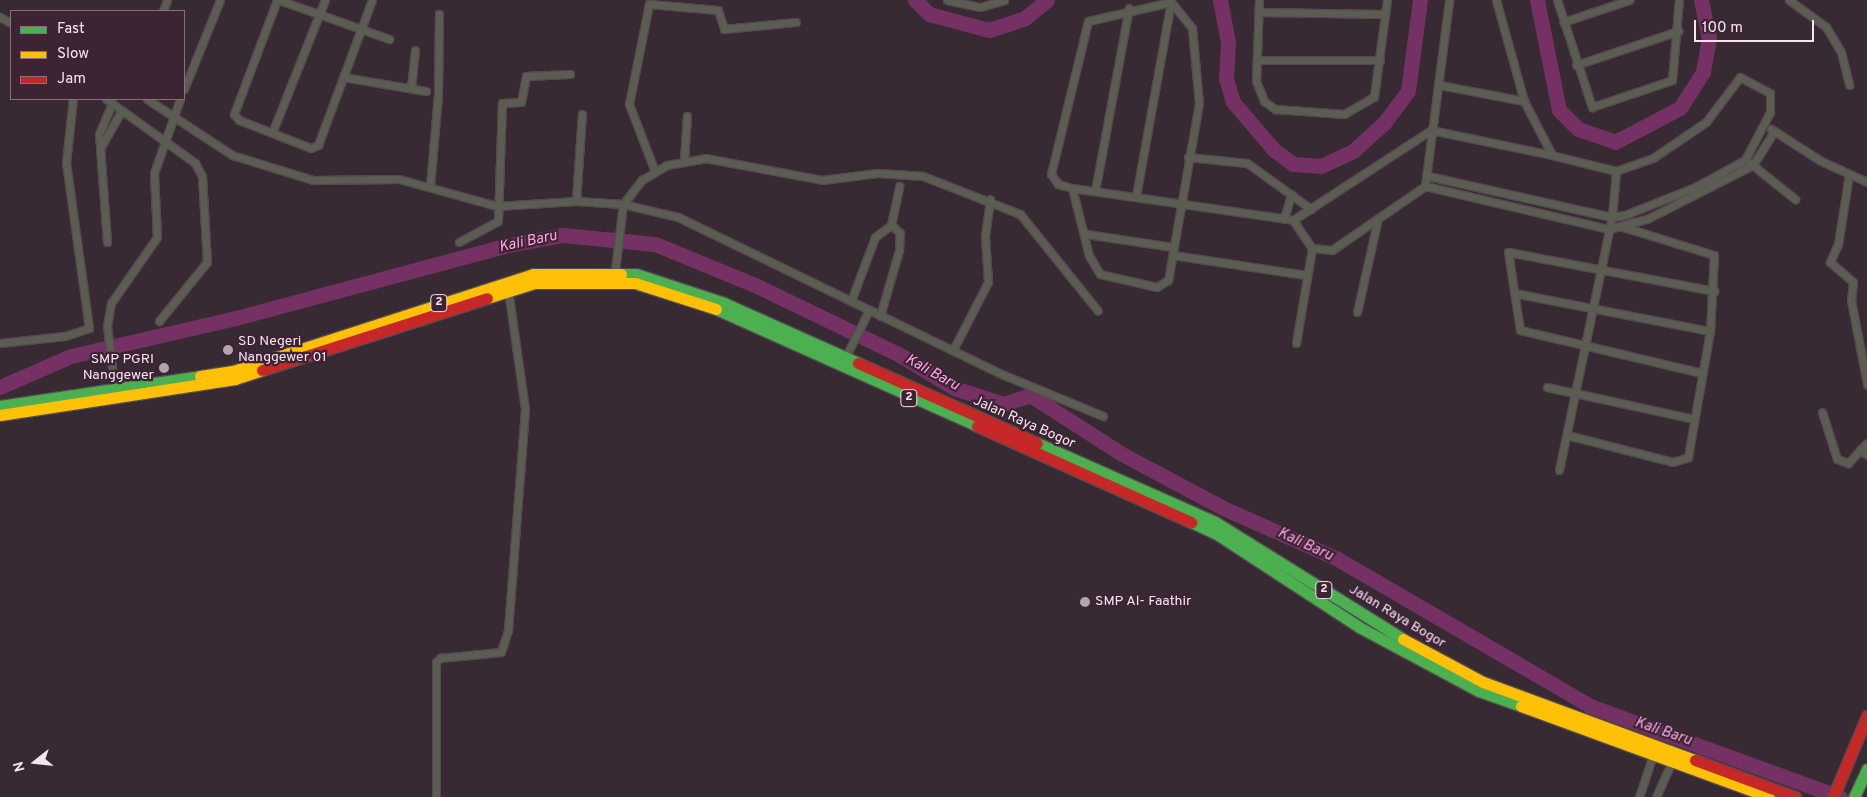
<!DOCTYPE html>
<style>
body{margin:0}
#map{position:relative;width:1867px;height:797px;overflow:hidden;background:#372a33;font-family:Overpass,sans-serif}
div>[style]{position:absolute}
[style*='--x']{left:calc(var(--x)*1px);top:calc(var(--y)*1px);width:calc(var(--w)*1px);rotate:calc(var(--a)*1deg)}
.river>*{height:15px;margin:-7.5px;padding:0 7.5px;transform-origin:7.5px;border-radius:7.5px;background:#753164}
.roads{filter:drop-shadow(1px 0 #554950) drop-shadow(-1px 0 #554950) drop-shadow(0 1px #554950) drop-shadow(0 -1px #554950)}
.street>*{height:7px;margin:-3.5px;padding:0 3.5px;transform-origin:3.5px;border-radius:3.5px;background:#5b5d52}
.fast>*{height:11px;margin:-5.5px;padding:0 5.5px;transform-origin:5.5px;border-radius:5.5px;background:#4caf50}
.slow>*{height:11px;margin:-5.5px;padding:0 5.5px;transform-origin:5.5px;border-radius:5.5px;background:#ffc107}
.jam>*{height:11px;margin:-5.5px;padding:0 5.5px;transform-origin:5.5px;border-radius:5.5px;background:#c62828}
.dots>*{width:14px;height:14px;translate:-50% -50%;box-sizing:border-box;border:2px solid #3d2435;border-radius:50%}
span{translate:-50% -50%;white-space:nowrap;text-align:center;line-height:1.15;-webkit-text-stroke:4.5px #3d2435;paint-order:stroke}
.shield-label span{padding:1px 4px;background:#3d2435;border:1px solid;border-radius:4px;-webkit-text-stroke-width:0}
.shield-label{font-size:12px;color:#f6e5f0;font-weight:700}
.poi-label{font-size:14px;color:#f6e5f0}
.left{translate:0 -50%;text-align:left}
.right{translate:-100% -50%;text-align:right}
.street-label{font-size:14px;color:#f6e5f0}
.water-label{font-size:15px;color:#fca9e4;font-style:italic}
.legend{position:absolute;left:10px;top:10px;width:175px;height:90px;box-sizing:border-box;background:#3d2435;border:1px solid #877180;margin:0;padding:6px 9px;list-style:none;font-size:15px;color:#f6e5f0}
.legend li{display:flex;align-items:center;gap:10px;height:25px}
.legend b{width:25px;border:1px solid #877180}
.north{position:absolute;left:10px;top:737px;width:50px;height:50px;-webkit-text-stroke:4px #3d2435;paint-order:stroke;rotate:254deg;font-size:14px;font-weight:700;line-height:20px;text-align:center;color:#f6e5f0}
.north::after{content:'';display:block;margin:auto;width:18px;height:22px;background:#f6e5f0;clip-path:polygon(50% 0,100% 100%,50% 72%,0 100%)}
.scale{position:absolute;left:1694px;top:20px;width:120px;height:22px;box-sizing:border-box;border:2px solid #f6e5f0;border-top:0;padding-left:6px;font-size:15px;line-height:18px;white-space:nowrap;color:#f6e5f0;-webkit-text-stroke:4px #3d2435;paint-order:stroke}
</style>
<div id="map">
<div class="river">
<i style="--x:915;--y:0;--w:20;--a:45"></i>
<i style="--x:929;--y:14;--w:62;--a:14.9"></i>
<i style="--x:989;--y:30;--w:38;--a:-18"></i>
<i style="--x:1025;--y:18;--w:28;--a:-39"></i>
<i style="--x:1220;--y:0;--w:43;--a:79.2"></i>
<i style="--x:1228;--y:42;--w:36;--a:93"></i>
<i style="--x:1226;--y:78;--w:25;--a:74"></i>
<i style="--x:1233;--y:102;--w:63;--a:49.5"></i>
<i style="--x:1274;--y:150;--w:24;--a:36"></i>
<i style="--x:1293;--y:164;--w:28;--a:4"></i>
<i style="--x:1321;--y:166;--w:35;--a:-25"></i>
<i style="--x:1353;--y:151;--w:42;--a:-42.1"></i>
<i style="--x:1384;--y:123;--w:40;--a:-53"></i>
<i style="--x:1408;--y:91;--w:92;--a:-82.5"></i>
<i style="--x:1537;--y:0;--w:112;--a:78.7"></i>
<i style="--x:1559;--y:110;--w:27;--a:45"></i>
<i style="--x:1578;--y:129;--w:39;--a:19"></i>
<i style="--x:1615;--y:142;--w:73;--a:-27.6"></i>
<i style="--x:1680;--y:108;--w:43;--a:-57.4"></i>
<i style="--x:1703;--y:72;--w:35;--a:-80"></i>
<i style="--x:1709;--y:38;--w:39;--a:-102"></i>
<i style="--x:0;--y:387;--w:77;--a:-23.6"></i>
<i style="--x:71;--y:356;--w:169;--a:-13"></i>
<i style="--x:236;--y:318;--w:283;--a:-15"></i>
<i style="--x:509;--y:245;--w:55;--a:-10.5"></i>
<i style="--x:563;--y:235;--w:92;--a:5.6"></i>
<i style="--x:655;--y:244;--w:108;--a:22.3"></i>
<i style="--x:755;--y:285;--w:161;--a:25.8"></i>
<i style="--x:900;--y:355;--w:63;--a:31.4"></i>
<i style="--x:954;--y:388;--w:52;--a:18.1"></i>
<i style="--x:1003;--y:404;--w:28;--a:-18"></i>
<i style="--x:1030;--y:395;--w:109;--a:32.7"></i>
<i style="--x:1122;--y:454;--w:115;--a:28.1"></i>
<i style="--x:1223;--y:508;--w:124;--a:23.9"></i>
<i style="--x:1336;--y:558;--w:294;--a:30.2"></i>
<i style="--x:1590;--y:706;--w:266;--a:20"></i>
</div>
<div class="roads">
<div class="street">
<i style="--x:277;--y:0;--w:122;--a:110.7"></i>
<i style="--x:234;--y:114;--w:8;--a:50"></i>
<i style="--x:239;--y:120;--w:77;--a:21.3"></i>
<i style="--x:311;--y:148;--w:8;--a:-23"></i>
<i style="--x:318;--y:145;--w:155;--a:-69.6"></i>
<i style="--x:279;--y:0;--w:117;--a:19.5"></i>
<i style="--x:947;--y:0;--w:34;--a:12"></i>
<i style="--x:980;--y:7;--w:25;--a:-16"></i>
<i style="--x:1259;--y:0;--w:81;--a:92.1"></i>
<i style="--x:1256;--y:81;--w:22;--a:68"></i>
<i style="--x:1264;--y:101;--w:14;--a:36"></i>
<i style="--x:1275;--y:109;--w:69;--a:4.1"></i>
<i style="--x:1344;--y:114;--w:34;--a:-30"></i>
<i style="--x:1374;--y:97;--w:98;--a:-82.4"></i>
<i style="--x:1557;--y:0;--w:113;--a:71.9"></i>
<i style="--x:1592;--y:107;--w:84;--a:-18.6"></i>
<i style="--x:1672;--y:80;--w:80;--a:-85"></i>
<i style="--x:1789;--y:0;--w:46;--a:36.1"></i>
<i style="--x:1826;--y:27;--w:29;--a:59"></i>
<i style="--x:1841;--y:52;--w:34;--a:76"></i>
<i style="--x:1171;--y:2;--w:33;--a:51"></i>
<i style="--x:1192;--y:28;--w:75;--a:84.7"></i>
<i style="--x:1199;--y:103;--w:180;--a:99.9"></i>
<i style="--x:1168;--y:280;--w:13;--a:148"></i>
<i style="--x:1157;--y:287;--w:58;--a:-167.2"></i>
<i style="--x:1100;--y:274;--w:21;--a:-121"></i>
<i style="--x:1089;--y:256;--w:70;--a:-104"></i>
<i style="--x:1072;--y:188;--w:15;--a:-164"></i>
<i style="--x:1058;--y:184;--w:12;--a:-125"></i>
<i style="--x:1051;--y:174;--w:157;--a:-76.4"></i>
<i style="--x:1088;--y:21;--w:85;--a:-12.9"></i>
<i style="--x:163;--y:11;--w:12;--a:-70"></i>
<i style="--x:1259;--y:12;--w:126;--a:0.9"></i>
<i style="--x:0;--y:17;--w:13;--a:29"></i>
<i style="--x:1563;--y:22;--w:70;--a:-18.4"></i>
<i style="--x:1258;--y:60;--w:122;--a:0"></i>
<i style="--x:1576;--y:65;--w:108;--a:-18.4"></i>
<i style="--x:343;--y:77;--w:84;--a:9.6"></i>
<i style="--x:1440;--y:85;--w:86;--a:10.8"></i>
<i style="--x:411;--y:88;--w:38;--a:-84"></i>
<i style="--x:184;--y:89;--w:96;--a:-68"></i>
<i style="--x:106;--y:99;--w:110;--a:35.7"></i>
<i style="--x:195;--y:163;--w:15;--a:62"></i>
<i style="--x:202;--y:176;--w:86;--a:86.7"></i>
<i style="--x:207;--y:262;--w:76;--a:129.1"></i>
<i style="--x:147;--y:99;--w:102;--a:33.4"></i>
<i style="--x:232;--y:155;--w:85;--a:17.2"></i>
<i style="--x:313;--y:180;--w:86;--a:-0.7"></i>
<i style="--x:399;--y:179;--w:102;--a:15.4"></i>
<i style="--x:497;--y:206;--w:79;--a:-3.6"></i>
<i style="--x:576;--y:201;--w:47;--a:3.7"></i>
<i style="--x:623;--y:204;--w:57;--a:13.3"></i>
<i style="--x:678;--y:217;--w:362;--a:25.9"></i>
<i style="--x:1004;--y:375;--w:107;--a:22.5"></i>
<i style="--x:1771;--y:129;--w:59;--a:32.6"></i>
<i style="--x:1821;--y:161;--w:51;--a:24.5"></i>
<i style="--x:272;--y:133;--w:143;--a:-68.3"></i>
<i style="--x:102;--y:145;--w:40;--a:-60.3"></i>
<i style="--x:1188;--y:157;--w:59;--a:5.8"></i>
<i style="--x:1247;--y:163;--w:79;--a:35.7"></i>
<i style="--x:684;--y:160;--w:44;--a:-86.1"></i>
<i style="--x:1750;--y:163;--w:58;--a:38.7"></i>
<i style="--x:654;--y:169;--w:70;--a:-111"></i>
<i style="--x:629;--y:104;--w:102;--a:-78.7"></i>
<i style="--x:649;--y:4;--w:69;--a:5"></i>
<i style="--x:718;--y:10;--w:20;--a:72"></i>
<i style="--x:724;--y:29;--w:72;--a:-5.6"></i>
<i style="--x:1849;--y:174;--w:71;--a:98.9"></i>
<i style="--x:1838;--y:244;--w:20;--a:114"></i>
<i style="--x:1830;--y:262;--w:30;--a:41"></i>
<i style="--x:1853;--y:282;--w:18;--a:96"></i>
<i style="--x:1851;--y:300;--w:86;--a:79.2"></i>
<i style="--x:1428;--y:176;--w:189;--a:12.6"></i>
<i style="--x:1612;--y:217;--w:13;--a:-9"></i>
<i style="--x:1625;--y:215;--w:75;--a:-21.8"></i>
<i style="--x:1695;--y:187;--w:57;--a:-28.4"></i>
<i style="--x:1745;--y:160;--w:54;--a:-62.5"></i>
<i style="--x:1770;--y:112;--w:19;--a:-90"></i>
<i style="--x:1770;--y:93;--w:34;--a:-152"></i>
<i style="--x:1740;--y:77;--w:56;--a:127.1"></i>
<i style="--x:1706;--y:122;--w:64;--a:145.8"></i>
<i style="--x:1653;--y:158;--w:39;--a:161"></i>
<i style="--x:1616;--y:171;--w:66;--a:-166"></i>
<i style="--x:1552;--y:155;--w:61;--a:-117.4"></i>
<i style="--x:1524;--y:101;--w:105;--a:-105.5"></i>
<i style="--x:430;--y:186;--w:91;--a:-85"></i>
<i style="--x:438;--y:95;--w:81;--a:-89.3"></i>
<i style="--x:1425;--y:186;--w:189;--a:13.2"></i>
<i style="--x:1609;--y:229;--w:39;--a:-15"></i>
<i style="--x:1647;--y:219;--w:119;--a:-27"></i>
<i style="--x:1753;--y:165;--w:40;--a:-58"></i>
<i style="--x:1072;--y:188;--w:223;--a:8.2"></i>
<i style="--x:1293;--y:220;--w:34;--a:56"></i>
<i style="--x:1312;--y:248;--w:20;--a:6"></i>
<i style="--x:1332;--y:250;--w:113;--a:-34.5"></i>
<i style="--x:1425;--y:186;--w:188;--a:-82.6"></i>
<i style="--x:1095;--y:191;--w:186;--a:-79.5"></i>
<i style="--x:1136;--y:196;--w:197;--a:-79.8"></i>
<i style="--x:576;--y:201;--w:87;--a:-86.1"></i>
<i style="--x:1284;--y:219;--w:26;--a:-74"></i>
<i style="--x:1293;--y:220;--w:165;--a:-33.1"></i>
<i style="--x:1431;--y:130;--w:124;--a:11.7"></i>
<i style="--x:1086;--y:234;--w:88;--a:8.5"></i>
<i style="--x:107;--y:242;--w:108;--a:-94.2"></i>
<i style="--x:99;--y:134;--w:34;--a:-67"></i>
<i style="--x:459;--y:242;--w:44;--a:-28.3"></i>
<i style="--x:498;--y:221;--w:118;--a:-88.1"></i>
<i style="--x:502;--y:103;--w:19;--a:-3"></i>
<i style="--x:521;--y:102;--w:26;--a:-79"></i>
<i style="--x:526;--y:76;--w:44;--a:-2.6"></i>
<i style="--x:1173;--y:255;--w:134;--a:8.6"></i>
<i style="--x:615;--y:270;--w:66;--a:-83.1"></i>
<i style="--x:623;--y:204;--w:31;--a:-52"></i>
<i style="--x:642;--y:180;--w:29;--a:-31"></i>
<i style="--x:667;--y:165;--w:39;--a:-10"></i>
<i style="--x:705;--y:158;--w:119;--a:10.6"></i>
<i style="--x:822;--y:180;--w:56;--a:-7.1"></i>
<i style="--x:878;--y:173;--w:45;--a:3.8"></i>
<i style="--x:923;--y:176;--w:104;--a:21.4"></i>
<i style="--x:1020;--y:214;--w:124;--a:51.2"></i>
<i style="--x:1514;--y:293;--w:200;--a:11"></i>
<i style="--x:851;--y:301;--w:68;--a:-69.4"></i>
<i style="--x:875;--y:237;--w:20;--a:-37"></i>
<i style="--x:891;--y:225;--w:40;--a:-78"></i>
<i style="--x:1357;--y:312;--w:96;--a:-77.4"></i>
<i style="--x:880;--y:316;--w:69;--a:-73.9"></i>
<i style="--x:899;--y:250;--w:17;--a:-87"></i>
<i style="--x:900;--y:233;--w:12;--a:-138"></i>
<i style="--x:0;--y:343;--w:65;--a:-6.1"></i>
<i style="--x:65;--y:336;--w:25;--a:-18"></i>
<i style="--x:89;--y:328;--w:167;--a:-97.9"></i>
<i style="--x:66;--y:163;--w:64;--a:-83.8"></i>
<i style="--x:1296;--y:343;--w:96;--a:-80.4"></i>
<i style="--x:954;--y:348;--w:74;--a:-62.7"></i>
<i style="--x:988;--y:282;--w:46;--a:-93.7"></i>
<i style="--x:985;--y:236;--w:37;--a:-82"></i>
<i style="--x:845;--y:358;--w:54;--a:-63.4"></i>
<i style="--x:1702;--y:373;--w:187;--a:-166.7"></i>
<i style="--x:1520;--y:330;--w:79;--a:-98.7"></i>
<i style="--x:1508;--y:252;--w:210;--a:10.7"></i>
<i style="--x:1547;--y:387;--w:150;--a:12.3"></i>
<i style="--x:115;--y:392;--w:66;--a:-96.9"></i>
<i style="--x:107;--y:326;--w:23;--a:-80"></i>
<i style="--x:111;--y:303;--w:80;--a:-55.1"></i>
<i style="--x:157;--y:237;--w:64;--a:-92.7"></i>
<i style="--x:154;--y:173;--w:78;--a:-70.6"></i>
<i style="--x:1822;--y:412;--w:49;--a:72.3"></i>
<i style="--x:1837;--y:459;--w:12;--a:20"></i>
<i style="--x:1848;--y:463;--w:18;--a:-47"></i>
<i style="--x:1567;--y:435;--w:109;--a:14.3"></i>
<i style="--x:1673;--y:462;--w:16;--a:-18"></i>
<i style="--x:1688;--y:457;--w:128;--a:-80.1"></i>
<i style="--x:1710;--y:331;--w:76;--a:-87"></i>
<i style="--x:1714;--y:255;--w:98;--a:-162.9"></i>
<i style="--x:1867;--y:443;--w:10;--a:135"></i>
<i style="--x:1860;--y:450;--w:9;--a:36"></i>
<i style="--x:1559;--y:470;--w:258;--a:-78.2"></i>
<i style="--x:1612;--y:217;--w:46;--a:-85"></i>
<i style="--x:436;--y:797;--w:135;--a:-90"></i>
<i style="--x:436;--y:662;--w:6;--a:-45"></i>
<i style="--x:440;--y:658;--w:61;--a:-5.6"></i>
<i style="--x:501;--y:652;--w:23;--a:-72"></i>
<i style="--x:508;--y:630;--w:222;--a:-85.6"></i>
<i style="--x:525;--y:409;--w:121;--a:-98.1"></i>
<i style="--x:1639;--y:797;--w:44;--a:-71.6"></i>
<i style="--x:1656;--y:797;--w:39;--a:-66"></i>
</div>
<div class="fast">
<i style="--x:621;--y:274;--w:15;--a:0"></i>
<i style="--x:636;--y:274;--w:93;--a:18.2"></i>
<i style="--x:724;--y:303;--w:147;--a:24.1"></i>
<i style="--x:716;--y:309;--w:286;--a:24.1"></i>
<i style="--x:0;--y:406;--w:202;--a:-8.5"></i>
<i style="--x:1037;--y:443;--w:195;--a:23.9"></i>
<i style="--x:1215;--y:522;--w:221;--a:31.9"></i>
<i style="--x:1191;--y:522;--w:26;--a:25"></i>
<i style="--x:1215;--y:533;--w:172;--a:33.1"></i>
<i style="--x:1359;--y:627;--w:136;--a:28.1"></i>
<i style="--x:1479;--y:691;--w:45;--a:19.7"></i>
<i style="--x:1854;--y:797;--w:31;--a:-65"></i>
</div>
<div class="slow">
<i style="--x:487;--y:298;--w:50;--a:-17.4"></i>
<i style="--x:535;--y:283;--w:100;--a:0"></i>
<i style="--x:635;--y:283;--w:85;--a:17.8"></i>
<i style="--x:200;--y:376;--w:33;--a:-9"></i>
<i style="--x:233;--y:371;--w:315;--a:-17.9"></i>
<i style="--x:533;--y:274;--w:88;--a:0"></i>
<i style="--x:0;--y:415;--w:238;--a:-8.7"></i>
<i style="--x:235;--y:379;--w:28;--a:-18"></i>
<i style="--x:1403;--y:639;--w:91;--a:28.3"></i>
<i style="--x:1483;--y:682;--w:226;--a:20.2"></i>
<i style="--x:1521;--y:706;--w:264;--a:20.1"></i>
</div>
<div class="jam">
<i style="--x:858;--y:363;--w:196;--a:24.1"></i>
<i style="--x:262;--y:370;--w:236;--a:-17.7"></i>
<i style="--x:977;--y:426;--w:235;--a:24.2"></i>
<i style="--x:1695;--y:760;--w:107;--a:20.3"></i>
<i style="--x:1833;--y:797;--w:88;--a:-67.2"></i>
</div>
</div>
<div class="dots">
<i style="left:228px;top:350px;background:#b3a4ae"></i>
<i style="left:164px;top:368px;background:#b3a4ae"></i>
<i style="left:1085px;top:602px;background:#b3a4ae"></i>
</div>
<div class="shield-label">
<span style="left:439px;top:303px">2</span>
<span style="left:909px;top:398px">2</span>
<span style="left:1324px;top:590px">2</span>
</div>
<div class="poi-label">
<span class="left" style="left:238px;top:350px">SD Negeri<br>Nanggewer 01</span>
<span class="right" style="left:154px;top:368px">SMP PGRI<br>Nanggewer</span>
<span class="left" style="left:1095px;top:602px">SMP Al- Faathir</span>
</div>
<div class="street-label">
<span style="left:1024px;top:423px;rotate:24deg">Jalan Raya Bogor</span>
<span style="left:1397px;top:617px;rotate:31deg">Jalan Raya Bogor</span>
</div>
<div class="water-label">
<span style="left:528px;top:242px;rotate:-12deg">Kali Baru</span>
<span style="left:932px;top:373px;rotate:29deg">Kali Baru</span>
<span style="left:1305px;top:545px;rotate:25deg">Kali Baru</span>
<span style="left:1663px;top:732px;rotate:19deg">Kali Baru</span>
</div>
<ul class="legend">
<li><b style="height:6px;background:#4caf50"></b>Fast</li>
<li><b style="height:6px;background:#ffc107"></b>Slow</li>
<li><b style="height:6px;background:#c62828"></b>Jam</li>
</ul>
<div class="north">N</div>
<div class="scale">100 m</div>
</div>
